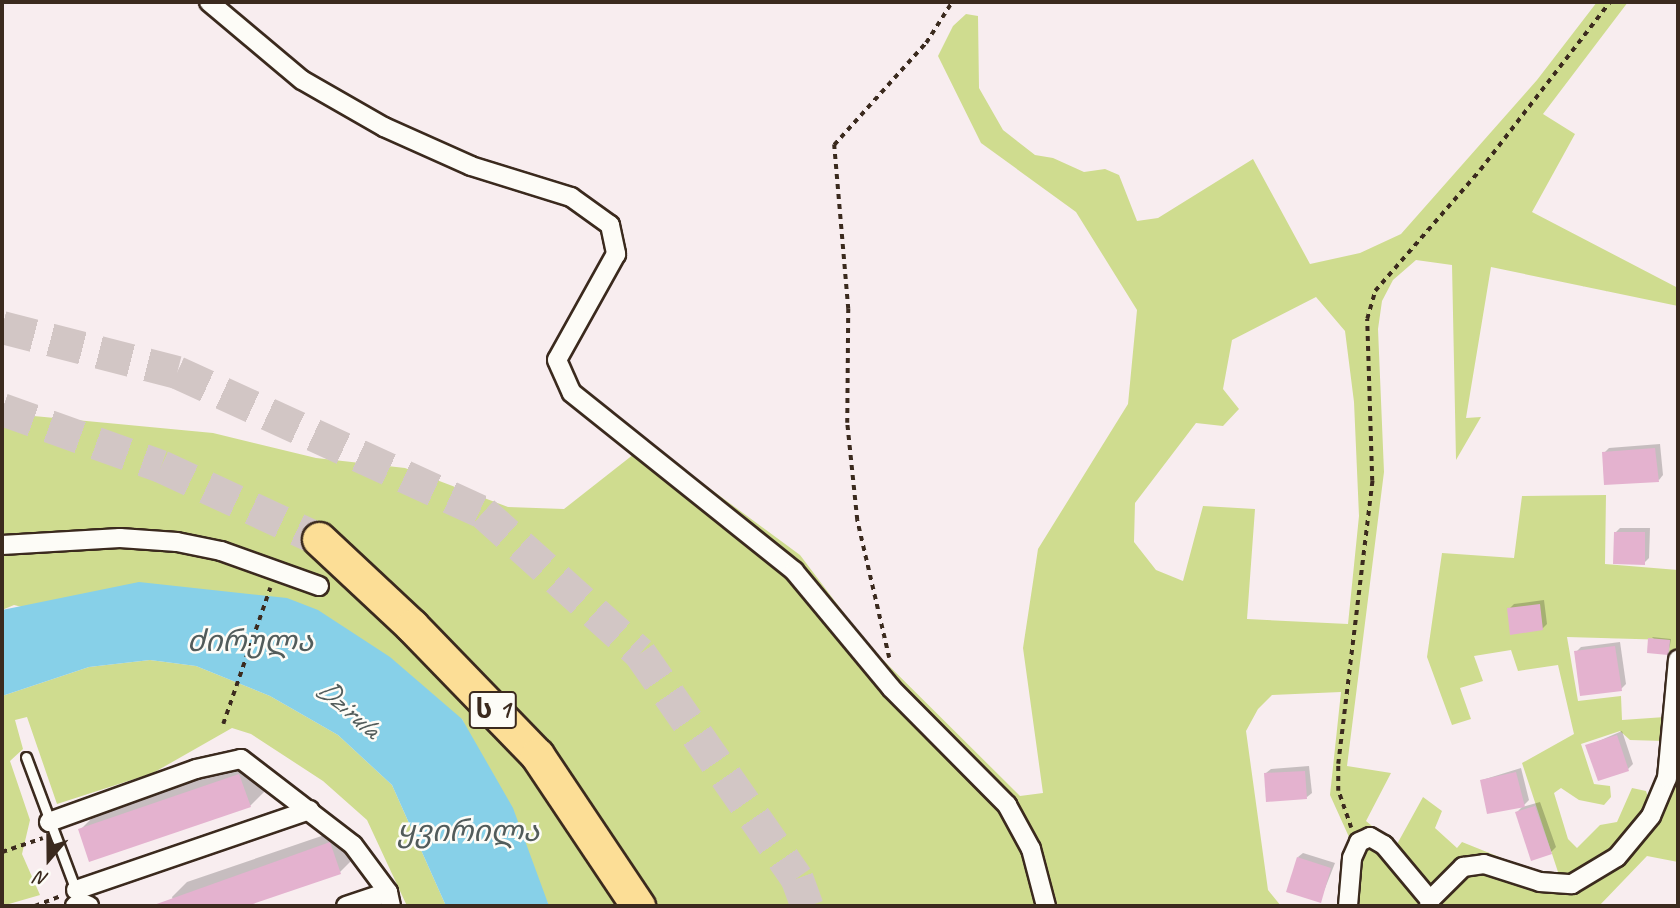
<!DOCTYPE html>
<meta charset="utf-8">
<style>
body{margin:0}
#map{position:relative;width:1680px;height:908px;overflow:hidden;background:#f8edef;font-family:Caveat,"Noto Sans Georgian",sans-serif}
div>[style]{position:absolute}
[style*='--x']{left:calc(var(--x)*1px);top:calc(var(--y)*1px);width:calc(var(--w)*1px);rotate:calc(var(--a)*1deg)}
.green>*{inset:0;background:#cfdc8f}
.water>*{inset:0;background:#87d0e8}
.shadow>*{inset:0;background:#0003}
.building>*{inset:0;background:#e4b2cf}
.motorway-tunnel>*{height:33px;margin-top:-16.5px;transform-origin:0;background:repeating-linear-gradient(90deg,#d2c6c5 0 33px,transparent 0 50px)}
.path>*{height:3.5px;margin-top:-1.75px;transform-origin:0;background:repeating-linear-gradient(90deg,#3b2a1e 0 5px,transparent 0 10px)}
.roads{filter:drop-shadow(2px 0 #3b2a1e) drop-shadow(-2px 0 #3b2a1e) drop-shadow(0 2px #3b2a1e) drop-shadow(0 -2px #3b2a1e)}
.service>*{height:9px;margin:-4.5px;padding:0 4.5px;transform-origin:4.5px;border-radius:4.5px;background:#fdfcf7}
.minor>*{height:18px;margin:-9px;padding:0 9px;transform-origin:9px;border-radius:9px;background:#fdfcf7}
.motorway>*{height:33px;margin:-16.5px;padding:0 16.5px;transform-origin:16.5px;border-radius:16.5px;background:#fcde96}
span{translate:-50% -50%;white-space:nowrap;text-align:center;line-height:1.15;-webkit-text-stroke:5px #fdfcf7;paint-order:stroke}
.shield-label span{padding:2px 5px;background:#fdfcf7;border:2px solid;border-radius:5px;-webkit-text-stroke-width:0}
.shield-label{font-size:26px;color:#3b2a1e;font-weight:700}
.water-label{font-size:30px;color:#525c5b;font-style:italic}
.frame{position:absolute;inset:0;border:4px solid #3b2a1e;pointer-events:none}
.north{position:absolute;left:14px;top:824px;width:70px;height:70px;-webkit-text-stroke:5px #fdfcf7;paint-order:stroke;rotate:200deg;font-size:19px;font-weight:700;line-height:28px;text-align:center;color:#3b2a1e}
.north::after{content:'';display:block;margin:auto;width:24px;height:32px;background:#3b2a1e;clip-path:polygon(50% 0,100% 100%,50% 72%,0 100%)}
</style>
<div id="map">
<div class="green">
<i style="clip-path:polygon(evenodd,1597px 2px,1628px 2px,1543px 114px,1575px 134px,1532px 212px,1678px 288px,1678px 306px,1491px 267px,1466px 418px,1481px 417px,1456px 460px,1452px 265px,1416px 260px,1393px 280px,1382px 301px,1378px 329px,1384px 472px,1347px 766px,1391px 773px,1366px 821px,1396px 846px,1423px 797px,1442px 811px,1435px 828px,1457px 848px,1462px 842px,1539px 873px,1558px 872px,1522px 763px,1574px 734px,1558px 665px,1518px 671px,1511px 650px,1474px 656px,1483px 681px,1460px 688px,1471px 719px,1452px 725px,1427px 657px,1442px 553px,1514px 558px,1522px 496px,1606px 495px,1605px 564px,1678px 570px,1678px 862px,1647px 856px,1599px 906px,1340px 906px,1349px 837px,1330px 795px,1341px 692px,1272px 695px,1258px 709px,1246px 731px,1268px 890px,1281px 906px,549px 906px,462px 719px,14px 605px,2px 610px,2px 413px,213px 433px,316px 458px,405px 468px,508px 507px,564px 509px,648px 443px,800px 555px,868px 645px,1020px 796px,1043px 793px,1023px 648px,1038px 549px,1128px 404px,1137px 310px,1076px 212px,981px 143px,938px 56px,953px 26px,966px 14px,978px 16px,979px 88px,1003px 130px,1035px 155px,1053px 158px,1084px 172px,1105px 169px,1119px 175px,1137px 221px,1158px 218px,1253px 159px,1310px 264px,1360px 253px,1401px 234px,1537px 80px,1597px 2px,1316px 297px,1345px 331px,1354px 402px,1359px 516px,1348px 624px,1247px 619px,1255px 509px,1203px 506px,1183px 581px,1156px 570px,1134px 542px,1135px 503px,1196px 423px,1223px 426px,1239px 409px,1223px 389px,1232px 340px,1316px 297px,1597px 2px,1567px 637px,1670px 640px,1665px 717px,1622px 720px,1621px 696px,1578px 701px,1567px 637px,1597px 2px,1620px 731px,1630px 740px,1664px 741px,1659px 769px,1648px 797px,1646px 791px,1632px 788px,1617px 822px,1600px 825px,1577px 848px,1568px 839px,1554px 793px,1561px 788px,1579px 800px,1604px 805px,1611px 797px,1610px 786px,1594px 784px,1581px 744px,1620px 731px)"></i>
<i style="clip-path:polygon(150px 660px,196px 666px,270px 696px,338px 735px,392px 785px,446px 906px,407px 906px,367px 820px,323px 781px,251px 734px,232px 728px,153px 773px,57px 804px,27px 717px,15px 720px,23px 749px,10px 761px,30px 820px,22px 854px,40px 895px,2px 906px,2px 696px,89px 667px)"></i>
</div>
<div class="water">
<i style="clip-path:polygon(139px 582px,287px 598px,318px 610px,390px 657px,462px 719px,513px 808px,549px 906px,446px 906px,392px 785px,338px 735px,270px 696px,196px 666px,150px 660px,89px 667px,2px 696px,2px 610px)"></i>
</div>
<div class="shadow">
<i style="clip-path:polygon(1660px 444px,1663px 475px,1659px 480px,1604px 453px,1609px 448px)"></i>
<i style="clip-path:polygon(1620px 528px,1650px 528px,1649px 558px,1644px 563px,1615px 533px)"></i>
<i style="clip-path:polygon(1544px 600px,1547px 624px,1542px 629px,1509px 609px,1514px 604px)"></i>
<i style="clip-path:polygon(1652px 637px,1671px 639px,1669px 651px,1667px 653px)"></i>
<i style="clip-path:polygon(1620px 642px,1626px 684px,1621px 689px,1576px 652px,1581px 647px)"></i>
<i style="clip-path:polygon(1622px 731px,1633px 764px,1628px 769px,1587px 746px)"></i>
<i style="clip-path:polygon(255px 760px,265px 791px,250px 806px,80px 830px,95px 815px)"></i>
<i style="clip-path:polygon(1309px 766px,1312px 793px,1307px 797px,1266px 773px,1271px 769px)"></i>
<i style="clip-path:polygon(1521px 768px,1529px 800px,1522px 807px,1540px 802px,1556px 847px,1551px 852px,1517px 812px,1524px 805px,1482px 780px)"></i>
<i style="clip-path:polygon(345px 828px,355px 857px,340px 872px,241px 906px,175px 906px,172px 897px,187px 882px)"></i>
<i style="clip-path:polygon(1303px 853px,1335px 863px,1320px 901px,1298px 857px)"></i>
</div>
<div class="building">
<i style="clip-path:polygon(1655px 448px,1659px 482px,1604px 485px,1602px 452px)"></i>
<i style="clip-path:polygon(1614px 532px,1645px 532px,1645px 565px,1613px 564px)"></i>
<i style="clip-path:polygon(1540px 604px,1543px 630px,1510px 635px,1507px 608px)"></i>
<i style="clip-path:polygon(1648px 638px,1670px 640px,1668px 655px,1647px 653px)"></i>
<i style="clip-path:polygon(1615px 646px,1622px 691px,1580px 696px,1574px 651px)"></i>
<i style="clip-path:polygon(1617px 735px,1629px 771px,1598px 781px,1585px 745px)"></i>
<i style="clip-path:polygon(1305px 771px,1307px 799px,1266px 802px,1264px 773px)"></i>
<i style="clip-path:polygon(1516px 772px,1525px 807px,1487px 814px,1480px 780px)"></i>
<i style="clip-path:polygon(239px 774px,251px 807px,89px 862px,78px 829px)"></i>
<i style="clip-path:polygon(1535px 806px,1552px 854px,1531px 861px,1515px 812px)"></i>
<i style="clip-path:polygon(330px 842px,341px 874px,247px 906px,151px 906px)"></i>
<i style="clip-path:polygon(1297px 857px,1331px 868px,1321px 903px,1286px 892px)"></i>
</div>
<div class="motorway-tunnel">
<i style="--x:2;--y:327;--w:181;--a:14.4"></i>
<i style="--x:177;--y:372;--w:337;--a:24.6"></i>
<i style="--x:483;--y:512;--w:211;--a:41.9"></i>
<i style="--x:640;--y:653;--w:274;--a:55.1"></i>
<i style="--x:797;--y:878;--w:30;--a:70"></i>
<i style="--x:2;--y:409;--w:169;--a:19.7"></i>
<i style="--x:161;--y:466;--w:174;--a:24.8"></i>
</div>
<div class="path">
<i style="--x:889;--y:658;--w:142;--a:-103.1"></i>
<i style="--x:857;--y:520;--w:98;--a:-95.9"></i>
<i style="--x:847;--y:423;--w:114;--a:-89.5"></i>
<i style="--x:848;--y:309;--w:165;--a:-94.9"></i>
<i style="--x:834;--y:145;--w:137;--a:-48"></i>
<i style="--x:926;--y:43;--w:49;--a:-57.6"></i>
<i style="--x:223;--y:724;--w:144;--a:-70.9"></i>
<i style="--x:1351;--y:828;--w:39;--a:-109"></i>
<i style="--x:1338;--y:791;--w:27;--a:-90"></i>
<i style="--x:1338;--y:764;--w:285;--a:-83.1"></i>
<i style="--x:1372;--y:481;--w:162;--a:-91.8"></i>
<i style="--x:1367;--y:319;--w:29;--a:-74"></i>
<i style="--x:1375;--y:291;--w:160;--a:-49"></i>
<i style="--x:1480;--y:170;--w:212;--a:-52.3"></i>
<i style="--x:2;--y:852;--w:43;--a:-18.9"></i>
<i style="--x:35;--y:906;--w:28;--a:-21"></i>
</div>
<div class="roads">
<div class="service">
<i style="--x:26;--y:757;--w:143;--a:69.5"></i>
</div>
<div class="minor">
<i style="--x:209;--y:2;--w:121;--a:40"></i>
<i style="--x:302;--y:80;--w:95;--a:29.8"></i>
<i style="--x:384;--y:127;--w:95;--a:24.1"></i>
<i style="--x:471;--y:166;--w:105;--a:17.2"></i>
<i style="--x:571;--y:197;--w:48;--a:35.7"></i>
<i style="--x:610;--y:225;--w:30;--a:78"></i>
<i style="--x:616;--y:254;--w:121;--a:119.1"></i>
<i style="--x:557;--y:360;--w:36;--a:66"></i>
<i style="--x:572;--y:393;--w:285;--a:38.7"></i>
<i style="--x:794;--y:571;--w:152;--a:50.3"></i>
<i style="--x:891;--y:688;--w:165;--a:45.2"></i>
<i style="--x:1007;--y:805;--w:50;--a:61.4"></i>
<i style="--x:1031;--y:849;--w:59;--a:75.3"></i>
<i style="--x:2;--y:545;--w:118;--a:-3.4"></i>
<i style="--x:120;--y:538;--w:57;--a:4"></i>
<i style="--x:177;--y:542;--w:45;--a:11.6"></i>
<i style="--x:221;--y:551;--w:104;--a:19.7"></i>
<i style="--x:49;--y:822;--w:156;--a:-19.8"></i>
<i style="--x:196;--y:769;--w:46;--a:-12.5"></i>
<i style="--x:241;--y:759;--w:141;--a:37.5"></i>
<i style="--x:353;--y:845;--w:59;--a:53.3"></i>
<i style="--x:388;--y:892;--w:14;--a:78"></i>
<i style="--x:76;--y:890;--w:247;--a:-18.9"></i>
<i style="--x:1430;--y:900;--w:47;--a:-45"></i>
<i style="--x:1463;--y:867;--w:21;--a:-8"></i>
<i style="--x:1484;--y:864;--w:59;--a:17.8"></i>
<i style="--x:1540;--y:882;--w:32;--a:4"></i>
<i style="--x:1572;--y:884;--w:52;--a:-31"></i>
<i style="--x:1617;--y:857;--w:53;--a:-50.3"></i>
<i style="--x:1651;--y:816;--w:41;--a:-67.2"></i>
<i style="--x:1667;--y:778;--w:119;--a:-84.7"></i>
<i style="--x:75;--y:906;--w:6;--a:-39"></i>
<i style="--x:80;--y:902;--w:10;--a:24"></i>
<i style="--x:346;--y:906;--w:44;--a:-18.4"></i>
<i style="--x:1348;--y:906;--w:48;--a:-85.2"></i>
<i style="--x:1352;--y:858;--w:17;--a:-66"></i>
<i style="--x:1359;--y:842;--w:12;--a:-24"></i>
<i style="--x:1370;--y:837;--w:16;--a:30"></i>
<i style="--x:1384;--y:845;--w:72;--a:50.1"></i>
<i style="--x:1430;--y:900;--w:6;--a:99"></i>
</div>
<div class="motorway">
<i style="--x:319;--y:539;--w:127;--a:43.1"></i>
<i style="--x:412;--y:626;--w:180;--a:45.9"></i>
<i style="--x:537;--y:755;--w:182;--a:56.2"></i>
</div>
</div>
<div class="shield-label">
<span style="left:493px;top:710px">ს 1</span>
</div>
<div class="water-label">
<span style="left:250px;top:641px">ძირულა</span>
<span style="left:349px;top:708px;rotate:41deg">Dzirula</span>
<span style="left:468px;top:831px">ყვირილა</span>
</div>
<div class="frame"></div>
<div class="north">N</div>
</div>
